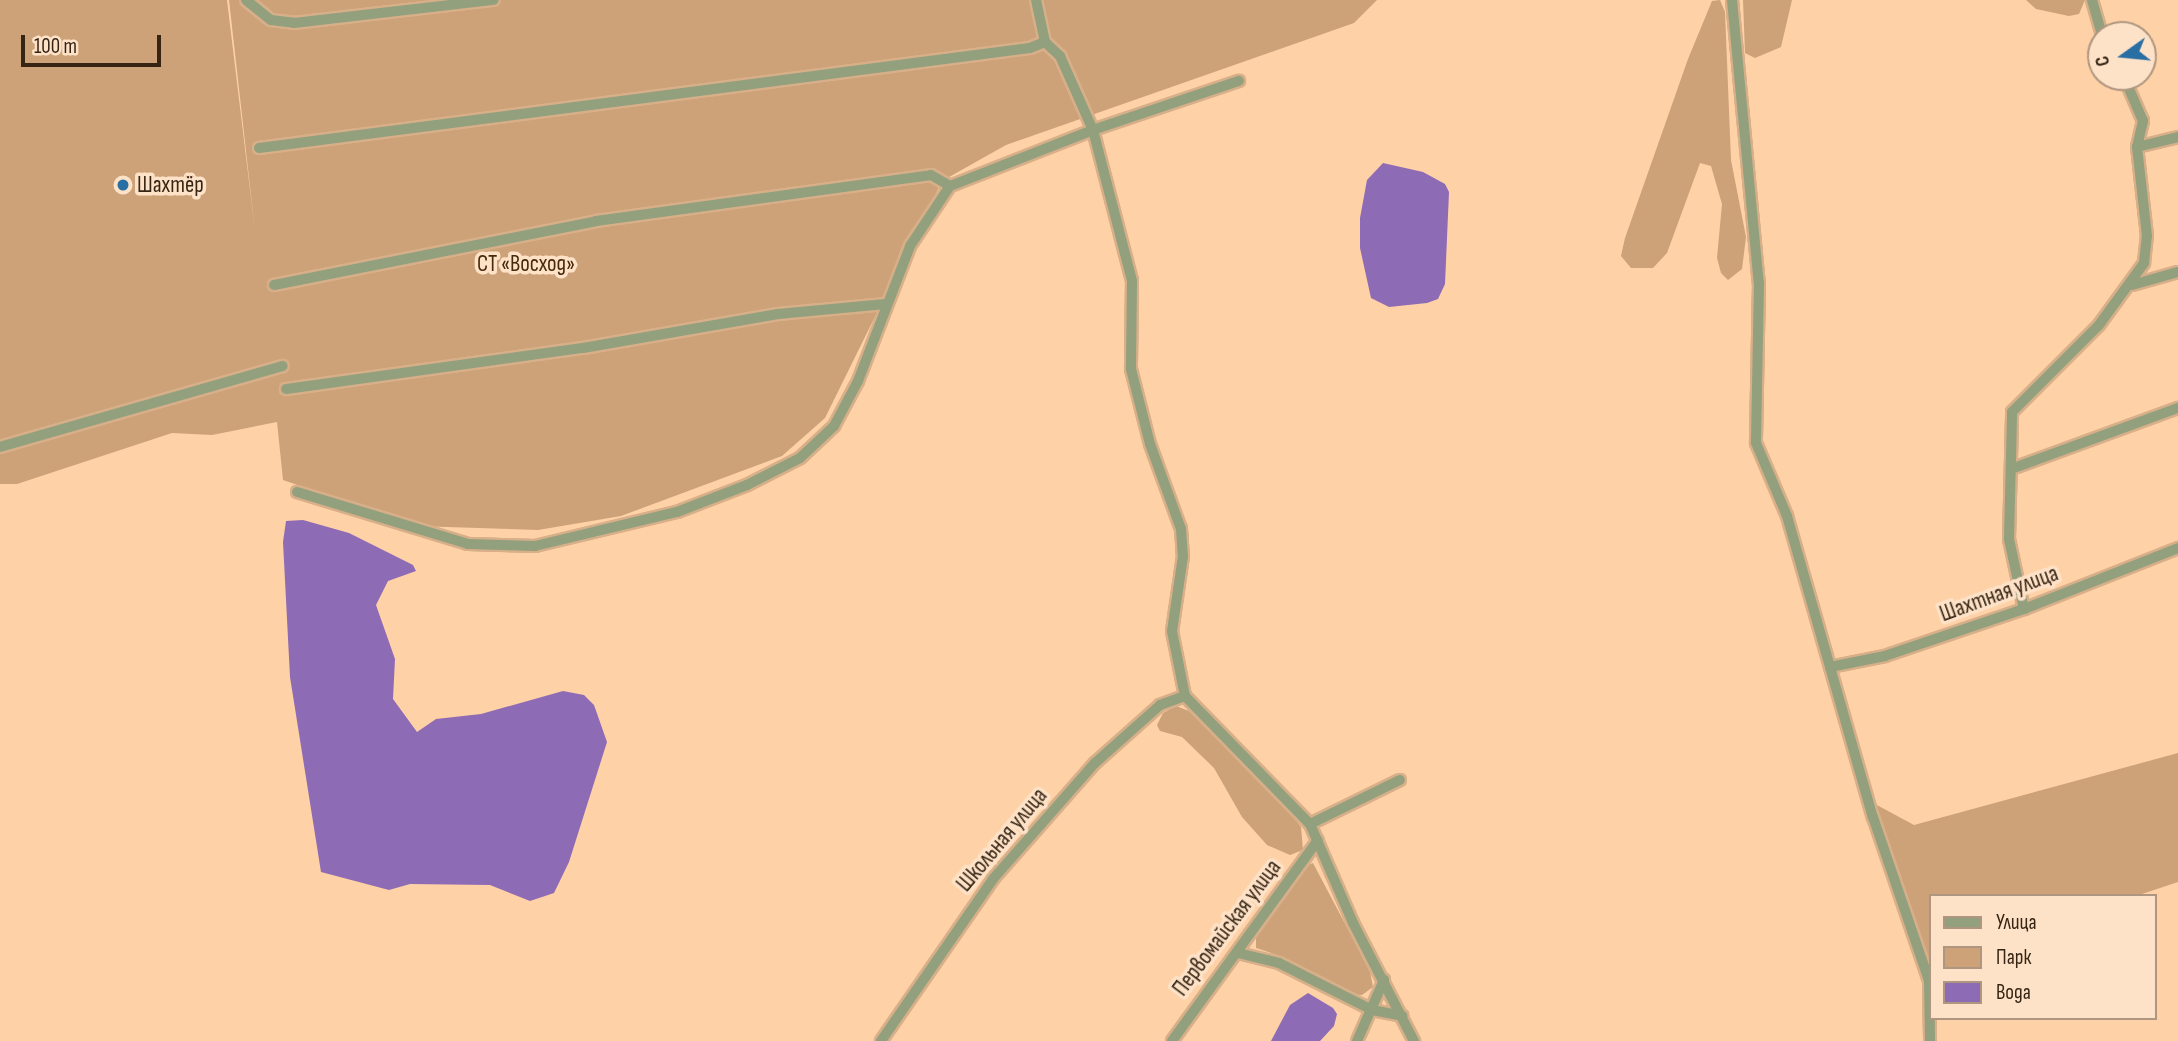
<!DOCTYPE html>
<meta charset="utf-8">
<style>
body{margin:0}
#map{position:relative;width:2178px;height:1041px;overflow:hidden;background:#ffd1a6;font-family:"Sofia Sans Condensed",sans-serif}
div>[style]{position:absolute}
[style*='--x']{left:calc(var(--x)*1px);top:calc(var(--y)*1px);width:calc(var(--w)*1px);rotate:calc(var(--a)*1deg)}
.green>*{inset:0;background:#cda278}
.water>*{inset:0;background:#8e6bb5}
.roads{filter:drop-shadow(2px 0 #d7af89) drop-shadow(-2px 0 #d7af89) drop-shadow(0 2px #d7af89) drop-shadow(0 -2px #d7af89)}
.minor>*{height:10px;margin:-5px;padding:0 5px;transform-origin:5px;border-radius:5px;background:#92a07d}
.dots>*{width:19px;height:19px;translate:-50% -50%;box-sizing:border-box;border:4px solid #fee2c8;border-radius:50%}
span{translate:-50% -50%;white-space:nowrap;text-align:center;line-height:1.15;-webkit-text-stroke:7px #fee2c8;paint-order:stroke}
.poi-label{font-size:23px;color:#362514}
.left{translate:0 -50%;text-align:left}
.park-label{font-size:23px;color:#452a0c}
.street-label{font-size:23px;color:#362514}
.legend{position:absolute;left:1929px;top:894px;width:228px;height:126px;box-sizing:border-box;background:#fee2c8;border:2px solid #ae9680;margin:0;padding:9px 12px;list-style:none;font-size:21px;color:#362514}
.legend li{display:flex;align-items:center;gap:14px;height:35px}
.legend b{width:35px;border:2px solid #ae9680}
.north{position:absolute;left:2087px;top:21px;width:70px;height:70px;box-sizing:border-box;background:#fee2c8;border:2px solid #ae9680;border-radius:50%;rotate:255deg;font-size:19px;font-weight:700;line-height:28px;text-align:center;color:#362514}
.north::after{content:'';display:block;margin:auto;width:24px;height:32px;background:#2a6fa4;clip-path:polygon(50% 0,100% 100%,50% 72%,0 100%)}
.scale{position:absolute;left:21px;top:35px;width:140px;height:32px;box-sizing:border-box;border:4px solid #362514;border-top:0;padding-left:9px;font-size:21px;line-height:24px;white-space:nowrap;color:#362514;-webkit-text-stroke:5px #fee2c8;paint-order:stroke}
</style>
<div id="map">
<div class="green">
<i style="clip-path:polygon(0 0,227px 0,255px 231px,229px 0,1377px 0,1354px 23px,1006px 145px,942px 181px,825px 418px,782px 456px,621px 516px,538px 530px,415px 526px,283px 480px,277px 422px,212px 435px,172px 433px,17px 484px,0 484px)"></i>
<i style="clip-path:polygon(1720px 0,1725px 12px,1731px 160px,1746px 237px,1742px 269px,1728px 280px,1721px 273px,1717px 258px,1722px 204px,1711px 166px,1700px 163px,1667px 253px,1653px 268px,1631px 268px,1621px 256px,1625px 238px,1688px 59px,1712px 1px)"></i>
<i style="clip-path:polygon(1743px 0,1792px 0,1781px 47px,1755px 58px,1745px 53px)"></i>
<i style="clip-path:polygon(2026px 0,2085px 0,2079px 14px,2069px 16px,2036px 9px)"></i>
<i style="clip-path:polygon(1176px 706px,1189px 711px,1277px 796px,1301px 827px,1303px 850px,1290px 855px,1267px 845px,1242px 817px,1214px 768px,1182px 737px,1160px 731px,1157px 725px,1163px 713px)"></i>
<i style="clip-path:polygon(2178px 753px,2178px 882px,2136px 896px,1931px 896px,1931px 962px,1926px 962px,1875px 804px,1914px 825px)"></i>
<i style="clip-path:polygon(1313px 863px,1370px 971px,1373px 987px,1362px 995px,1346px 994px,1277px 955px,1256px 948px,1256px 936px,1303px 867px)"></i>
</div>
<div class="water">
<i style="clip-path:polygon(1383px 163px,1423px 172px,1445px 184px,1449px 192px,1445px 284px,1438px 299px,1427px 303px,1389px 307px,1371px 298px,1360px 248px,1360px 218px,1367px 180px)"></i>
<i style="clip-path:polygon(303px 520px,349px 533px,413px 565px,416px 571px,388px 581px,376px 605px,395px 659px,393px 699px,417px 732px,436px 719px,481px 714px,563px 691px,584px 695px,594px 705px,607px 742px,569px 862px,554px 893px,530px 901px,490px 885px,410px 884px,389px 890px,321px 872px,290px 677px,283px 542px,286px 521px)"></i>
<i style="clip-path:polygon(1308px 993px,1333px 1008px,1337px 1014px,1334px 1026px,1320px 1041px,1271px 1041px,1290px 1005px)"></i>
</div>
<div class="roads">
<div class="minor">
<i style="--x:246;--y:0;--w:32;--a:39"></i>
<i style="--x:271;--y:20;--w:23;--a:7"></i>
<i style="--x:294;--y:23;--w:201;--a:-6.6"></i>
<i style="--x:1036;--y:0;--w:43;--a:77.9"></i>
<i style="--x:1045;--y:42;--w:21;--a:43"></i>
<i style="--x:1060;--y:56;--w:81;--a:66"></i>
<i style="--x:1093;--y:130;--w:156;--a:75.5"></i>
<i style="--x:1132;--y:281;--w:88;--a:90.7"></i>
<i style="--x:1131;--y:369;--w:77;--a:75.8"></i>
<i style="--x:1150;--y:444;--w:90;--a:70"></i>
<i style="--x:1181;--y:529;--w:27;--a:86"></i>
<i style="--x:1183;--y:556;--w:76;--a:98.3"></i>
<i style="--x:1172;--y:631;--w:66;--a:78.7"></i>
<i style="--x:1185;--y:696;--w:179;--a:45.7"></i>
<i style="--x:1310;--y:824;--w:108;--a:66.5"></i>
<i style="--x:1353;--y:923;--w:133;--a:62.7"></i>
<i style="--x:1732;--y:0;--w:284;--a:84.6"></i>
<i style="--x:1759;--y:283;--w:160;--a:91.1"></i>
<i style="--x:1756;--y:443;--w:79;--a:67"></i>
<i style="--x:1787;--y:516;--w:313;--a:74.1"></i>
<i style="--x:1873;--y:817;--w:173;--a:71.1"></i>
<i style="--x:1929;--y:981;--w:60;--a:89"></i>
<i style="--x:2092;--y:0;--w:36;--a:74"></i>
<i style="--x:2137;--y:147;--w:42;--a:-13.7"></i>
<i style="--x:259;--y:148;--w:777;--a:-7.39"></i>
<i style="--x:1030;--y:48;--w:16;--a:-22"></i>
<i style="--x:274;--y:285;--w:328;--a:-11.2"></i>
<i style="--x:596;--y:221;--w:338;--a:-7.8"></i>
<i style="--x:931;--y:175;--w:22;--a:30"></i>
<i style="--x:2132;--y:285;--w:48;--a:-15.8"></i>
<i style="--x:286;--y:389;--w:300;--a:-7.9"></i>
<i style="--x:583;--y:348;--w:198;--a:-9.9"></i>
<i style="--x:778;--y:314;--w:108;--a:-5.3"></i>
<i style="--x:0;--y:447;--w:294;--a:-16"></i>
<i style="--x:2011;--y:469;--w:178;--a:-20.1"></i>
<i style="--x:297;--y:492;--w:179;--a:16.9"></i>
<i style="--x:468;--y:544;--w:67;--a:1.7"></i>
<i style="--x:535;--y:546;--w:146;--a:-13.5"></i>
<i style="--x:677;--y:512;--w:75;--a:-21.1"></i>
<i style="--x:747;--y:485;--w:59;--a:-27"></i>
<i style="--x:800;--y:458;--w:47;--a:-43.3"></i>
<i style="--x:834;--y:426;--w:51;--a:-61.9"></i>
<i style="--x:858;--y:381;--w:145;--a:-68.9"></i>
<i style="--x:910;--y:246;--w:72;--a:-56.3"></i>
<i style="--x:950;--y:186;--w:154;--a:-21.4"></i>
<i style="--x:1093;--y:130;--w:154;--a:-18.6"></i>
<i style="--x:2024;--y:609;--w:72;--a:-102.1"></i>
<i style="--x:2009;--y:539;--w:127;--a:-88.6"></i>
<i style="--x:2012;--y:412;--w:123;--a:-45"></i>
<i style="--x:2099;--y:325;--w:77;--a:-54"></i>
<i style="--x:2144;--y:263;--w:27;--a:-84"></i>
<i style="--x:2147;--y:236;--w:90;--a:-96.4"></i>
<i style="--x:2137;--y:147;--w:27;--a:-77"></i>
<i style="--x:2143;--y:121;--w:48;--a:-113.4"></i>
<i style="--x:1830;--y:667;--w:56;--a:-11.3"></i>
<i style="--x:1885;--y:656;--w:147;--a:-18.7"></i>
<i style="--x:2024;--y:609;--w:166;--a:-21.6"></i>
<i style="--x:1310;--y:824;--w:100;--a:-26.1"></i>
<i style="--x:1238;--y:953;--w:42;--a:13.7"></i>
<i style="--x:1279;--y:963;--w:104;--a:26.8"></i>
<i style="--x:1372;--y:1010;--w:31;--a:11"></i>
<i style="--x:881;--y:1041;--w:197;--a:-55.3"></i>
<i style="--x:993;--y:879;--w:154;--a:-48.7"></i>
<i style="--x:1095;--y:763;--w:87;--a:-41.7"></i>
<i style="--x:1160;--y:705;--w:27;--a:-20"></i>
<i style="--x:1172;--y:1041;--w:248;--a:-54"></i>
<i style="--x:1357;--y:1041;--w:67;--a:-66.1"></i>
</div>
</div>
<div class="dots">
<i style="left:123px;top:185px;background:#2a6fa4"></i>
</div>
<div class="poi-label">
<span class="left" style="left:137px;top:185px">Шахтёр</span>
</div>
<div class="park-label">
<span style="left:526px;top:264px">СТ «Восход»</span>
</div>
<div class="street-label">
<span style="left:1999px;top:594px;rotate:-20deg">Шахтная улица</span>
<span style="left:1002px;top:840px;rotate:-50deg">Школьная улица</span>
<span style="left:1227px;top:928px;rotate:-53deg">Первомайская улица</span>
</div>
<ul class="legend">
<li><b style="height:9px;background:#92a07d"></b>Улица</li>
<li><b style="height:19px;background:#cda278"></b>Парк</li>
<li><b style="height:19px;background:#8e6bb5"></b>Вода</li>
</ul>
<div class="north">С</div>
<div class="scale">100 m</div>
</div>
